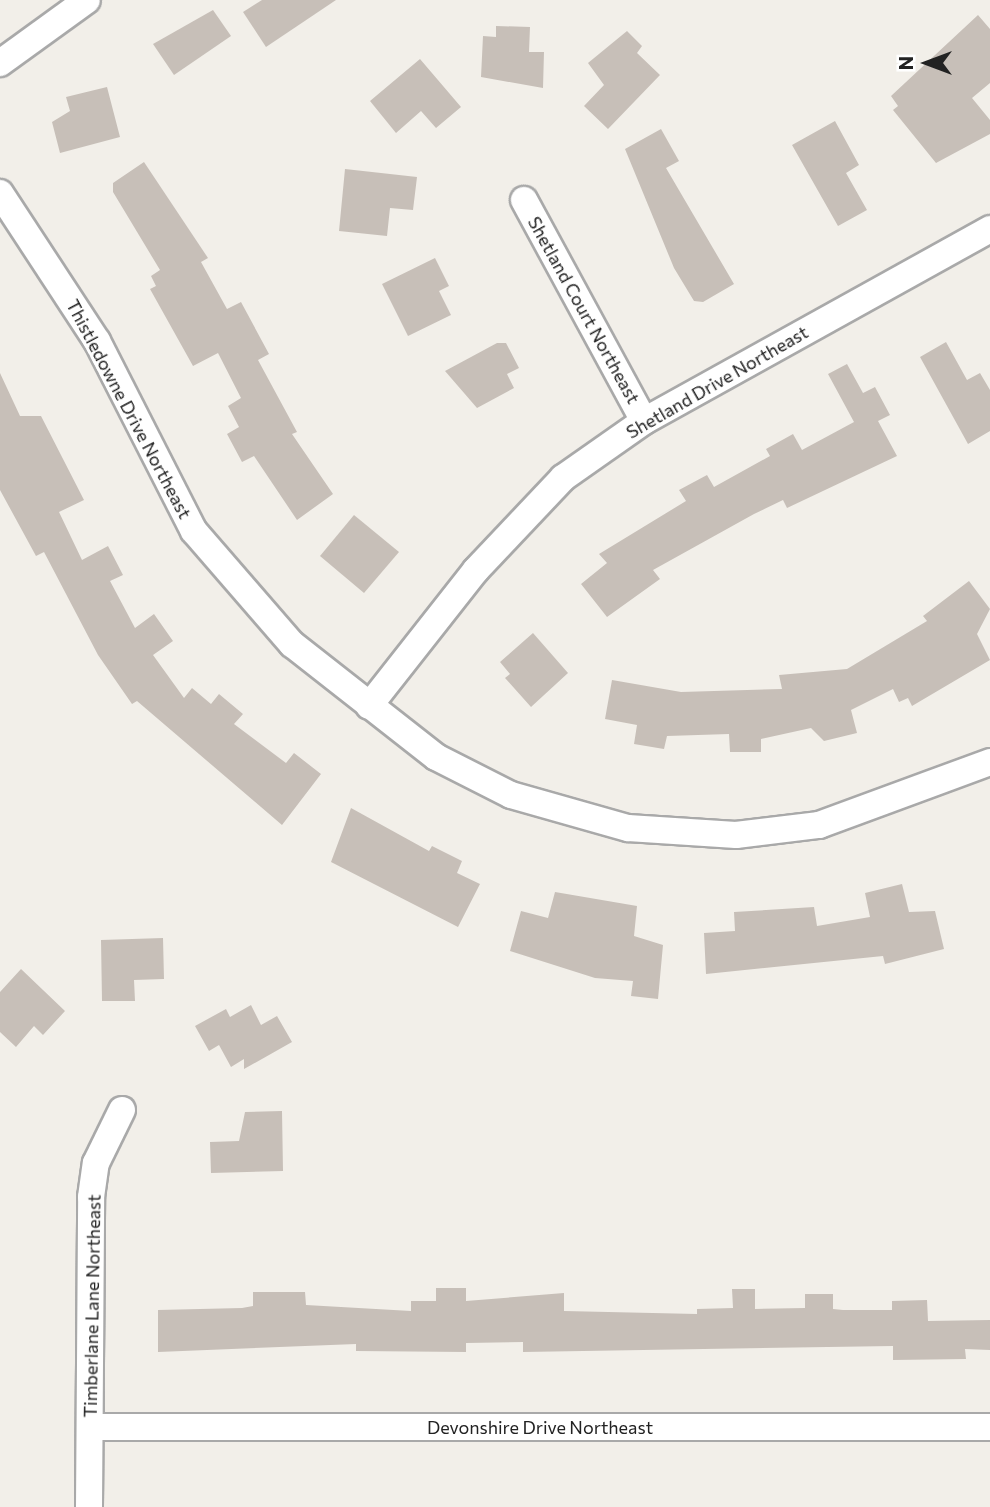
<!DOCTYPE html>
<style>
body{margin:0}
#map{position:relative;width:990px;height:1507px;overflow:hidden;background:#f2efe9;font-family:Commissioner,sans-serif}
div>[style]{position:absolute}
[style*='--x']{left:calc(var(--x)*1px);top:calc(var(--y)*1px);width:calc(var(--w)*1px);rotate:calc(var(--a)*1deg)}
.building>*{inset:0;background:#c7bfb8}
.roads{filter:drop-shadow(2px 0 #a9a9a9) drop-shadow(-2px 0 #a9a9a9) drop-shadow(0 2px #a9a9a9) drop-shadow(0 -2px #a9a9a9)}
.minor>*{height:26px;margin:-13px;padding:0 13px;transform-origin:13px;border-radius:13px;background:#fff}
span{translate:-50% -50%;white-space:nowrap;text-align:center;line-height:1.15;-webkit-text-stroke:6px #fff;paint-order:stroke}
.street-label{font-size:18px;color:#222}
.north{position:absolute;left:892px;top:28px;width:70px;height:70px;-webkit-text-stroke:5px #fff;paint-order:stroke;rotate:270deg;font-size:19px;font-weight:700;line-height:28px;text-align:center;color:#222}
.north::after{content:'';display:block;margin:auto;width:24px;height:32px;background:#222;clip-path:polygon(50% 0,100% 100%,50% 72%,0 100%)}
</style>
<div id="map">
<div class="building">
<i style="clip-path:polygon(262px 0,336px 0,266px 47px,243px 12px)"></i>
<i style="clip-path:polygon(213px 10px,231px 36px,174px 75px,153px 44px)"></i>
<i style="clip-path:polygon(978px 15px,990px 29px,990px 83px,972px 98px,990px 120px,990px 134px,936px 163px,893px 110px,898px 106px,891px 96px)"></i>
<i style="clip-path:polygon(496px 26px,530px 27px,529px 52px,544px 52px,543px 88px,481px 77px,483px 36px,496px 37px)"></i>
<i style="clip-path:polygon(627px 31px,642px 46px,637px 53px,660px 75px,608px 129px,584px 106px,604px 85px,588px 63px)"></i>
<i style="clip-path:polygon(420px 59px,461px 107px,436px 128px,421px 111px,396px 133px,370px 101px)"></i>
<i style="clip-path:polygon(107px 87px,120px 137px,60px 153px,52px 122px,70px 111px,66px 97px)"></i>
<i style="clip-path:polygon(835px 121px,859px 165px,846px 173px,867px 210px,838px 226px,792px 145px)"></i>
<i style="clip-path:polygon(661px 129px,679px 161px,666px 168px,734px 284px,703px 302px,694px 301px,674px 268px,625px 149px)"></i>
<i style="clip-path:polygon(144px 162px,208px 258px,201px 262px,227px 309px,241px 302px,269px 354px,258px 360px,297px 432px,292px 434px,333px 494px,297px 520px,254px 456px,242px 462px,227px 434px,239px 427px,228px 406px,241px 398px,218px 353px,193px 366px,150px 289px,156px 286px,151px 276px,160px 270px,113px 192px,113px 183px)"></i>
<i style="clip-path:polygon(345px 169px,417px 177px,413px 210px,390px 208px,387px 236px,339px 231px)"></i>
<i style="clip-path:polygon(435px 258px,449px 286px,439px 291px,451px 315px,408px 336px,382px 284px)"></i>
<i style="clip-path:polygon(946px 342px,967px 380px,980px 373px,990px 390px,990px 431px,968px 444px,920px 357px)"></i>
<i style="clip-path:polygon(497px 343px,506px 343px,519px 368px,507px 374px,514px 388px,477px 408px,445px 371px)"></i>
<i style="clip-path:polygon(847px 364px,863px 393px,875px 387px,890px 415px,878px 421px,897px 456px,787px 508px,783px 500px,754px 514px,653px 570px,660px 579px,607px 617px,581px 584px,607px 563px,599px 554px,686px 501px,679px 490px,707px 475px,714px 487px,770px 456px,766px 449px,793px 434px,802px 450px,854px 422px,828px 374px)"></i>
<i style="clip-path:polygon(0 373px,20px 416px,41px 416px,84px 500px,59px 512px,82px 560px,108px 546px,123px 575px,110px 581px,135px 628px,154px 614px,173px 641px,153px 655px,184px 698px,192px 688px,211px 704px,219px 694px,243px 714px,234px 724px,286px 763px,294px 753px,321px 774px,282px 825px,137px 701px,132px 704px,98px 655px,44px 552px,36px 556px,0 490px)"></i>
<i style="clip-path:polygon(354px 515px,399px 552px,364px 593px,320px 556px)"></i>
<i style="clip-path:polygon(969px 581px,990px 609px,977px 634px,990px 660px,912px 706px,908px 698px,899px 702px,893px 689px,851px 710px,857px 733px,824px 741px,811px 728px,761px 739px,761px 752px,730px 752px,729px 734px,667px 736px,664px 749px,634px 744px,637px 725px,605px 719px,612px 680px,681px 692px,782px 689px,779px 675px,847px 669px,927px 621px,923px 616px)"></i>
<i style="clip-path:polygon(533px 633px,568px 673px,531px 707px,505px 678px,510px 674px,500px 662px)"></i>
<i style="clip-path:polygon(351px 808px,429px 851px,432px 846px,462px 861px,457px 873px,480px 884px,458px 927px,331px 862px)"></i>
<i style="clip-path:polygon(902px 884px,909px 912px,935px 911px,944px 949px,885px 964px,883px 956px,706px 974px,704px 933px,735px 931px,734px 912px,814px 907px,817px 926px,870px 917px,865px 893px)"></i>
<i style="clip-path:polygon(555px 892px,637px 906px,634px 936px,663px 945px,658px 999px,631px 996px,633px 981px,595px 978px,510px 951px,521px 911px,548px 918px)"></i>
<i style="clip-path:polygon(163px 938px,164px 979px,134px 980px,135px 1001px,102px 1001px,101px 940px)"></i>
<i style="clip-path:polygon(21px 969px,65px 1011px,43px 1035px,34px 1026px,16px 1047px,0 1032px,0 992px)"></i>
<i style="clip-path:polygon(251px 1005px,261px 1025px,277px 1016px,292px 1042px,244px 1069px,244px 1059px,231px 1067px,219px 1045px,209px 1051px,195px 1026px,226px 1009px,230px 1017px)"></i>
<i style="clip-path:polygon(282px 1111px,283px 1171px,211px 1173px,210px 1142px,239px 1141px,245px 1112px)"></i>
<i style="clip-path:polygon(436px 1288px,466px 1288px,466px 1301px,564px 1293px,564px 1311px,697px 1314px,697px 1309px,733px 1308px,732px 1289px,755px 1289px,755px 1309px,805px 1308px,805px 1294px,833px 1294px,833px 1309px,843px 1310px,892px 1310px,892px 1301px,927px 1300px,928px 1321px,990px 1320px,990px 1350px,965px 1349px,966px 1359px,893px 1360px,893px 1346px,523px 1352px,523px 1342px,466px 1343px,466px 1352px,356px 1351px,356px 1344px,158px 1352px,158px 1310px,242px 1308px,253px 1306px,253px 1292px,305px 1292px,306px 1305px,411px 1311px,411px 1301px,436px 1301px)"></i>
</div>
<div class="roads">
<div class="minor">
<i style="--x:0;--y:63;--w:107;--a:-35.9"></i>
<i style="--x:0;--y:193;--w:177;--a:56.8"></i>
<i style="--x:97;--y:341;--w:213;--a:63"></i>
<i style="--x:194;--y:531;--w:150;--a:49.1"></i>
<i style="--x:292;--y:644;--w:183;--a:38.1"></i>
<i style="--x:436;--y:757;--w:84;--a:26.9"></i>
<i style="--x:511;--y:795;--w:122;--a:15.8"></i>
<i style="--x:628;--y:828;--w:108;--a:3.7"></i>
<i style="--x:736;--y:835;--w:84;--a:-6.9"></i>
<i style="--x:819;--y:825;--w:182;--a:-20.2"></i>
<i style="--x:524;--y:200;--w:251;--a:61.5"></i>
<i style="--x:369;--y:706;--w:173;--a:-51.8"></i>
<i style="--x:476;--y:570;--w:127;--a:-46.6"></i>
<i style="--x:563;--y:478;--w:99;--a:-35.1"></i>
<i style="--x:644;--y:421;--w:396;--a:-29"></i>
<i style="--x:90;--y:1427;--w:900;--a:0"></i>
<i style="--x:89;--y:1507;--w:310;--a:-89.6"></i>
<i style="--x:91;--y:1197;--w:34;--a:-82"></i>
<i style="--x:96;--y:1163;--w:59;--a:-63.9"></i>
</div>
</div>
<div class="street-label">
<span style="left:584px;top:310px;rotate:61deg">Shetland Court Northeast</span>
<span style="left:717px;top:382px;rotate:-30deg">Shetland Drive Northeast</span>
<span style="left:129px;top:409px;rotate:62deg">Thistledowne Drive Northeast</span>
<span style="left:92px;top:1306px;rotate:-89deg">Timberlane Lane Northeast</span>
<span style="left:540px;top:1427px">Devonshire Drive Northeast</span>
</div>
<div class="north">N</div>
</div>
